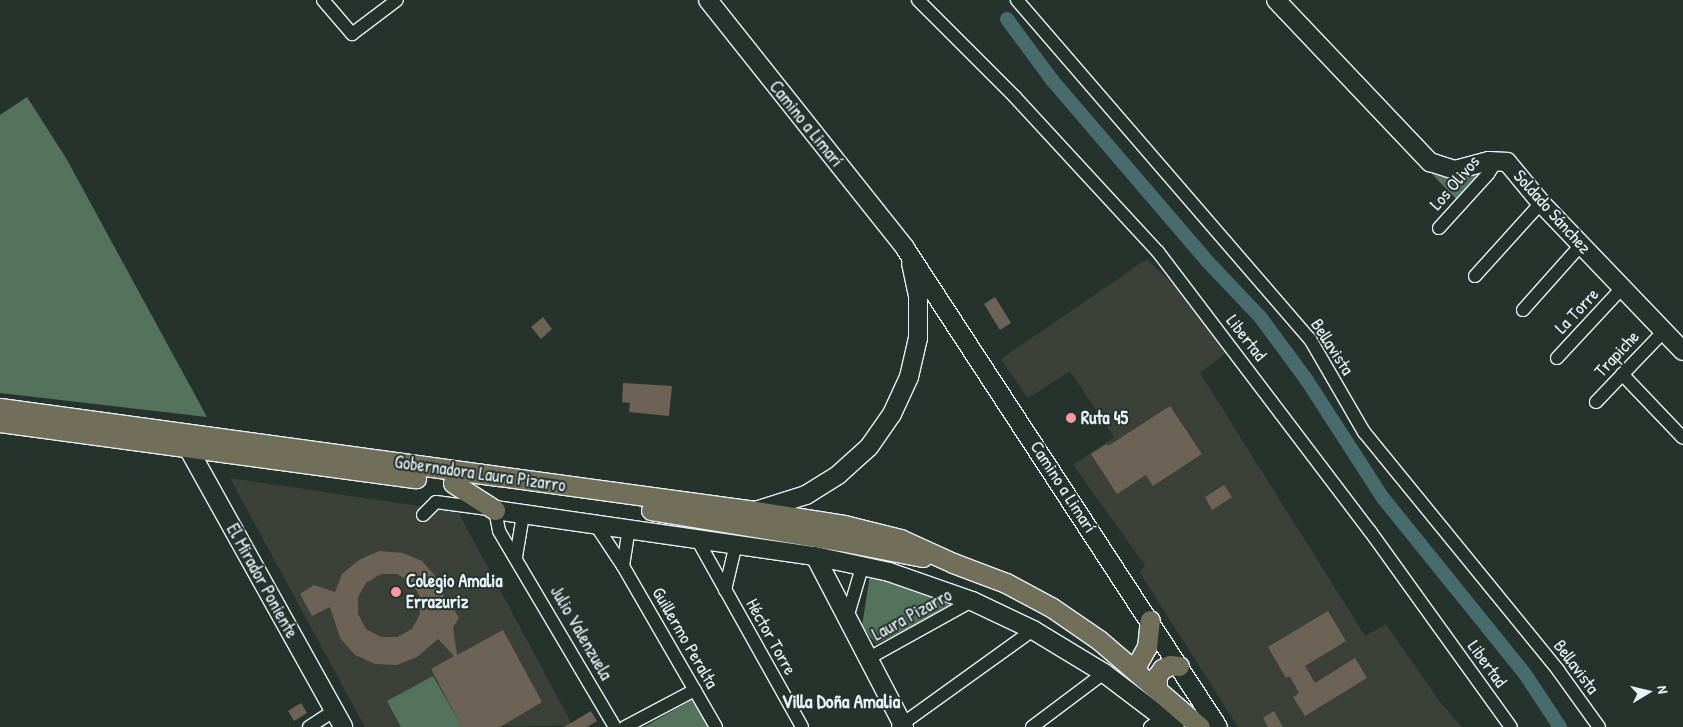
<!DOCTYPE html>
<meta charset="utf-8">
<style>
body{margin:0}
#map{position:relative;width:1683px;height:727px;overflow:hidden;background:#26332d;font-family:"Patrick Hand",sans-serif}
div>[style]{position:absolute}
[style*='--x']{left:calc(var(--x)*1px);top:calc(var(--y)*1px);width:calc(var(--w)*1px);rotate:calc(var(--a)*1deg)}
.built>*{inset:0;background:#3b4139}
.green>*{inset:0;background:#53735c}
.canal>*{height:14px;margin:-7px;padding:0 7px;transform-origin:7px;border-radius:7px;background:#486b6d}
.building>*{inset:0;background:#6c6356}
.roads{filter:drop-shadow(1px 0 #e8f1f8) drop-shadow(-1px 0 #e8f1f8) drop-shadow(0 1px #e8f1f8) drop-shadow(0 -1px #e8f1f8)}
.street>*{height:12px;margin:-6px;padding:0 6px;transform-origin:6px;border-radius:6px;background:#26332d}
.secondary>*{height:18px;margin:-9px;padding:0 9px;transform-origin:9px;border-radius:9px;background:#26332d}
.primary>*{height:19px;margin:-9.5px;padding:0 9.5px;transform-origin:9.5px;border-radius:9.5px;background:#716e59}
.dots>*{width:14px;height:14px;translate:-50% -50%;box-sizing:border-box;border:2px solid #26332d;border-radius:50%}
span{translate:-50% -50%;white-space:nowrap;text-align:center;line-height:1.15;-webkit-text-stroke:4px #26332d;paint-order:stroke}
.street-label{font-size:18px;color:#e8f1f8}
.poi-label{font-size:18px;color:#e8f1f8;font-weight:700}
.left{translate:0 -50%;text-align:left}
.neighbourhood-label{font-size:19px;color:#e8f1f8;font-weight:700}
.north{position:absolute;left:1623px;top:667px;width:50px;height:50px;-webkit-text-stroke:4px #26332d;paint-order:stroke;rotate:81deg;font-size:14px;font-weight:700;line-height:20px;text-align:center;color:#e8f1f8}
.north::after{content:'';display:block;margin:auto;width:18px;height:22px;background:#e8f1f8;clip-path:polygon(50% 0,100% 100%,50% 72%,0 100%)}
</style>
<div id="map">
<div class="built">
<i style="clip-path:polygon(1147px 259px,1194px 305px,1229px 350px,1200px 373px,1365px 636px,1386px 624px,1439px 701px,1462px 727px,1238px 727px,1140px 573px,1145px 565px,1073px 465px,1114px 437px,1070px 371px,1028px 398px,1001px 359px)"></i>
<i style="clip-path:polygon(230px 478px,458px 512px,573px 726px,365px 727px)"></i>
</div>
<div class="green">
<i style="clip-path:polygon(27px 97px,66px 158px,207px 417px,0 393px,0 115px)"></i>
<i style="clip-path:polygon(1485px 171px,1457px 200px,1430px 172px,1457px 180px)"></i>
<i style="clip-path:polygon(870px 575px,884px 579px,960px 604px,876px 644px,862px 626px)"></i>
<i style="clip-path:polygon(433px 676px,462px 727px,401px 727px,387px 701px)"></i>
<i style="clip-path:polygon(693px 699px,708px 727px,644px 727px)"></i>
</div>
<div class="canal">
<i style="--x:1007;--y:19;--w:76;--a:53.6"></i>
<i style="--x:1052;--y:80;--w:238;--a:49.4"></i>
<i style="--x:1207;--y:261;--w:79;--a:46.5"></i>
<i style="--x:1261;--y:318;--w:76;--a:53.6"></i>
<i style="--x:1306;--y:379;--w:142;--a:57.1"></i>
<i style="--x:1383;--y:498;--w:226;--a:51.1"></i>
<i style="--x:1525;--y:674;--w:64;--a:56.6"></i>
</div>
<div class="building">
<i style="clip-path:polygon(995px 297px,1011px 323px,1000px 330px,984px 304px)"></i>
<i style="clip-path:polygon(543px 317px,552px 329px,541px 339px,531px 327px)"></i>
<i style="clip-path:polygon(623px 383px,672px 386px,669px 416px,629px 412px,630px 403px,622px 402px)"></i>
<i style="clip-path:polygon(1170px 406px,1202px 454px,1153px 486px,1146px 475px,1117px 494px,1091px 454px,1107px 444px,1108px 446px)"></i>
<i style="clip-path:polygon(1224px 485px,1232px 497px,1212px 510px,1205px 497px)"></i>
<i style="clip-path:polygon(evenodd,379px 551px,403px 553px,422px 561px,437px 578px,448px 607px,452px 606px,459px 618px,453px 627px,457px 655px,503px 630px,542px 702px,500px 727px,462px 727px,431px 669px,454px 656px,438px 639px,417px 657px,397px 665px,375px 664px,355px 655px,340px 638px,330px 607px,312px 616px,300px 594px,314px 585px,335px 592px,342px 574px,359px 560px,379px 551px,381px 574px,397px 574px,412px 583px,420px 597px,420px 614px,412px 629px,397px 637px,381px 637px,366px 629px,358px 614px,358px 597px,366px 583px,381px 574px)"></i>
<i style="clip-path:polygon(1328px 611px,1346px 641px,1305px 666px,1315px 683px,1355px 658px,1367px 678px,1305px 716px,1293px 697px,1299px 693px,1290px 676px,1286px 678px,1268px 647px)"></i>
<i style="clip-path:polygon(301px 703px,307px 713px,294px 721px,288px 711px)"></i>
<i style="clip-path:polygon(591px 711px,597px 721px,587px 727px,564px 727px)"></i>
<i style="clip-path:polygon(1274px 711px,1283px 727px,1268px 727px,1263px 718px)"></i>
</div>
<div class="roads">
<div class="street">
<i style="--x:323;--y:0;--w:45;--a:49.5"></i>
<i style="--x:352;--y:34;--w:56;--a:-37.1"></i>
<i style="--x:918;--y:0;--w:137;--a:45"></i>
<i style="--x:1015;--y:97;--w:211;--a:47.3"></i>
<i style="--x:1158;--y:252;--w:350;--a:52.8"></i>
<i style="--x:1370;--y:531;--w:241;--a:54.3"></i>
<i style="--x:1017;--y:0;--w:448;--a:49.2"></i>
<i style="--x:1310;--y:339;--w:108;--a:59.9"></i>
<i style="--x:1364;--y:432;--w:307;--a:50.8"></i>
<i style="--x:1558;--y:670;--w:70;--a:54.3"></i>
<i style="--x:1439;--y:228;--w:73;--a:-47.8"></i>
<i style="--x:1488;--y:174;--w:17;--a:-57"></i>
<i style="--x:1475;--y:276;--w:98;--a:-47.9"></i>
<i style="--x:1523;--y:310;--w:87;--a:-48.3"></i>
<i style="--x:1557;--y:358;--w:96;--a:-47.1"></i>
<i style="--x:1622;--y:374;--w:88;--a:46.4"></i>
<i style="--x:1596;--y:402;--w:98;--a:-46.2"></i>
<i style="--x:423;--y:515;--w:18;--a:-45"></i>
<i style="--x:436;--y:502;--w:60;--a:7.7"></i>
<i style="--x:495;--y:510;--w:21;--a:79"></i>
<i style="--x:499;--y:531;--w:228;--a:59.4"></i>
<i style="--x:595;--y:524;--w:50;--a:56.3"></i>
<i style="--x:623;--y:566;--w:186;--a:60"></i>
<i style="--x:697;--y:539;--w:215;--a:60.8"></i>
<i style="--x:516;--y:557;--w:43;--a:-80.5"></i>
<i style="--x:623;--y:566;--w:37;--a:-81"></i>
<i style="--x:725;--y:590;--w:47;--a:-76.6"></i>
<i style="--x:847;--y:618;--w:56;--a:-73.5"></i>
<i style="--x:869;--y:658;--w:118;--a:-29"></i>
<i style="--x:309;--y:727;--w:30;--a:-33"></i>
<i style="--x:625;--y:727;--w:79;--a:-27.9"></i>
<i style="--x:898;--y:727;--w:166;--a:-35.7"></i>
<i style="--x:1032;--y:727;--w:90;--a:-36.9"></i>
<i style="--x:1150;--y:727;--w:17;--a:-36"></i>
</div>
<div class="secondary">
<i style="--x:708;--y:0;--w:317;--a:51.5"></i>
<i style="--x:905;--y:248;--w:572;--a:56.84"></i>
<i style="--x:1276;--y:0;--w:224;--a:46.5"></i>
<i style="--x:1430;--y:162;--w:26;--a:18"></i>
<i style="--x:1455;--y:170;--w:35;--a:-15"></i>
<i style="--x:1489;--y:161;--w:18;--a:3"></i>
<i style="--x:1507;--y:162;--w:53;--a:50.3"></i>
<i style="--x:1541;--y:203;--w:205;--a:46.2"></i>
<i style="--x:186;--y:435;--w:13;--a:81"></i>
<i style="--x:188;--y:448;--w:319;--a:60.9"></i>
<i style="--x:495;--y:510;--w:323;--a:8.2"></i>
<i style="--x:815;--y:556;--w:76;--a:12.2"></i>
<i style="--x:889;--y:572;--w:88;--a:19.3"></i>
<i style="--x:972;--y:601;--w:68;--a:25.4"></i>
<i style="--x:1033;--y:630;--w:83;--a:31.2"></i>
<i style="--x:1104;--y:673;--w:89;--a:37.3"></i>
<i style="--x:755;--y:511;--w:53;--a:-17.4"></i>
<i style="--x:806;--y:495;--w:39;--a:-32"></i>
<i style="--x:839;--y:474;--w:40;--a:-42"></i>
<i style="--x:869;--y:447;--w:40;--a:-55.1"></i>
<i style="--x:892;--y:414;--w:41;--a:-65.3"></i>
<i style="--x:909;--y:377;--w:40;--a:-77"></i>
<i style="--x:918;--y:338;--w:42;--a:-90"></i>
<i style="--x:918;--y:296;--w:33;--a:-102"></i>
<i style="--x:815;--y:556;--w:193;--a:62.5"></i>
</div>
<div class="primary">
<i style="--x:0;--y:408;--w:762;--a:7.77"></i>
<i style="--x:755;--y:511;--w:90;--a:8.9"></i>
<i style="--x:844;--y:525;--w:58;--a:14"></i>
<i style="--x:900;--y:539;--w:58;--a:24.4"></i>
<i style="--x:953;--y:563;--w:57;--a:20.7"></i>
<i style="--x:1006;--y:583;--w:51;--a:28.1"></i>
<i style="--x:1051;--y:607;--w:58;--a:34.5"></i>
<i style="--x:1099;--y:640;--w:133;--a:40.7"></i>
<i style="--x:0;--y:422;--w:420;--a:7.7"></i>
<i style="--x:453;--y:483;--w:50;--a:32.7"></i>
<i style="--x:651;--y:510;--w:192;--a:9.3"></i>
<i style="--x:840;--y:541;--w:84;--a:11"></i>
<i style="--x:1134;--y:670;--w:26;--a:-61"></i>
<i style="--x:1147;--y:647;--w:27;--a:-84"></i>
<i style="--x:1157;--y:688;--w:12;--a:-90"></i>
<i style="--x:1157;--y:676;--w:9;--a:-54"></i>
<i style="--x:1162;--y:669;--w:9;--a:-27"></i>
<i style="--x:1170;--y:665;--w:9;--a:6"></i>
</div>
</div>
<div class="dots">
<i style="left:1071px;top:418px;background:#ff9aa2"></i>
<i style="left:396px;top:592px;background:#ff9aa2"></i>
</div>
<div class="street-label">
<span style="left:806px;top:124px;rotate:51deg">Camino a Limarí</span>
<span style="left:1455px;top:183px;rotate:-49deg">Los Olivos</span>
<span style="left:1552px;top:212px;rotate:48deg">Soldado Sánchez</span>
<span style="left:1577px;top:311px;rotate:-47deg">La Torre</span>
<span style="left:1246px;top:338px;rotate:52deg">Libertad</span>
<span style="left:1332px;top:347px;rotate:57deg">Bellavista</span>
<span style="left:1617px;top:354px;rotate:-47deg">Trapiche</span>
<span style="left:480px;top:474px;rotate:8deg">Gobernadora Laura Pizarro</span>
<span style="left:1063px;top:487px;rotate:57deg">Camino a Limarí</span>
<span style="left:262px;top:581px;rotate:61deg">El Mirador Poniente</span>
<span style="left:912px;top:615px;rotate:-29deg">Laura Pizarro</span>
<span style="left:581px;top:633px;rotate:60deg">Julio Valenzuela</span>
<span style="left:771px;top:637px;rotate:61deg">Héctor Torre</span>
<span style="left:685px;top:638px;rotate:60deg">Guillermo Peralta</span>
<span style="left:1487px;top:664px;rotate:54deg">Libertad</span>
<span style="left:1576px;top:667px;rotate:53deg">Bellavista</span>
</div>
<div class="poi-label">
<span class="left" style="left:1081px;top:418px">Ruta 45</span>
<span class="left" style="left:406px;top:592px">Colegio Amalia<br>Errazuriz</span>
</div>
<div class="neighbourhood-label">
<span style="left:841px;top:702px">Villa Doña Amalia</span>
</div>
<div class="north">N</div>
</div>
